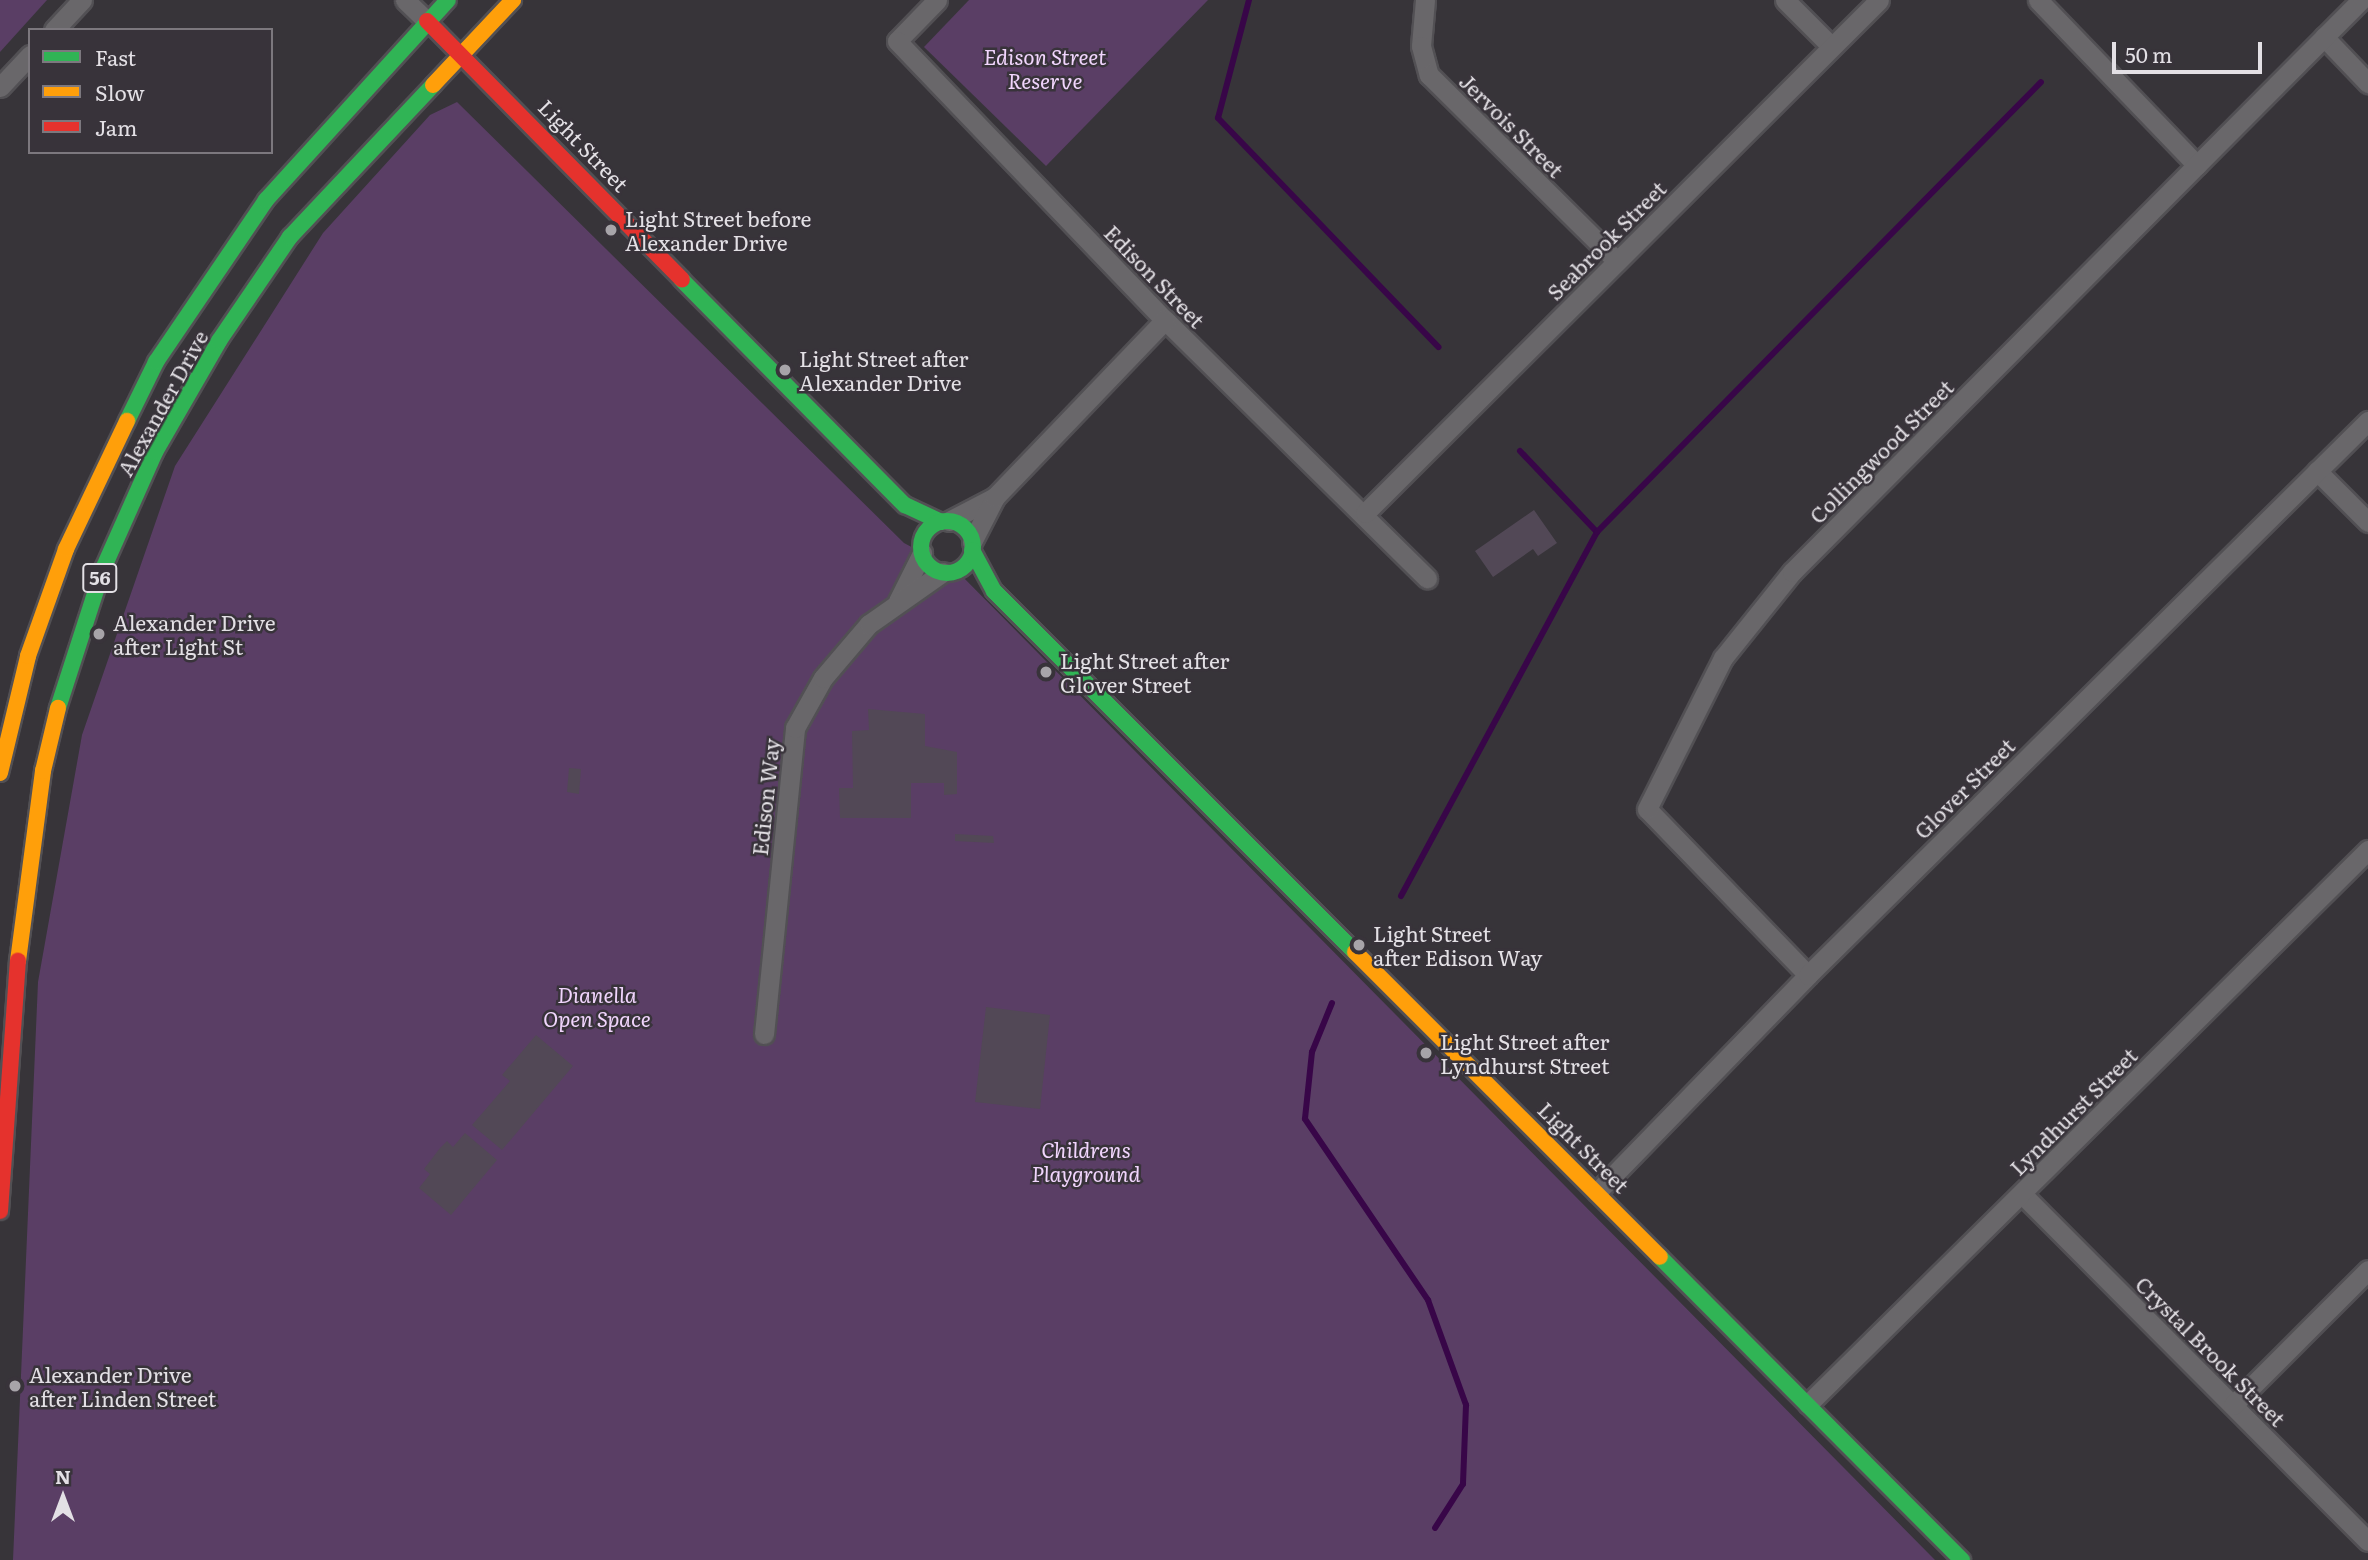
<!DOCTYPE html>
<style>
body{margin:0}
#map{position:relative;width:2368px;height:1560px;overflow:hidden;background:#373439;font-family:Literata,serif}
div>[style]{position:absolute}
[style*='--x']{left:calc(var(--x)*1px);top:calc(var(--y)*1px);width:calc(var(--w)*1px);rotate:calc(var(--a)*1deg)}
.green>*{inset:0;background:#5a3e65}
.stream>*{height:6px;margin:-3px;padding:0 3px;transform-origin:3px;border-radius:3px;background:#380648}
.building>*{inset:0;background:#524856}
.roads{filter:drop-shadow(2px 0 #525054) drop-shadow(-2px 0 #525054) drop-shadow(0 2px #525054) drop-shadow(0 -2px #525054)}
.street>*{height:19px;margin:-9.5px;padding:0 9.5px;transform-origin:9.5px;border-radius:9.5px;background:#69676a}
.fast>*{height:16px;margin:-8px;padding:0 8px;transform-origin:8px;border-radius:8px;background:#30b455}
.fast>.ring{margin:-8px;padding:0;box-sizing:content-box;background:none;border:16px solid #30b455;border-radius:50%}
.slow>*{height:16px;margin:-8px;padding:0 8px;transform-origin:8px;border-radius:8px;background:#ff9f0a}
.jam>*{height:16px;margin:-8px;padding:0 8px;transform-origin:8px;border-radius:8px;background:#e5322d}
.dots>*{width:19px;height:19px;translate:-50% -50%;box-sizing:border-box;border:4px solid #38333a;border-radius:50%}
span{translate:-50% -50%;white-space:nowrap;text-align:center;line-height:1.15;-webkit-text-stroke:5px #38333a;paint-order:stroke}
.shield-label span{padding:2px 5px;background:#38333a;border:2px solid;border-radius:5px;-webkit-text-stroke-width:0}
.shield-label{font-size:19px;color:#e3e0e5;font-weight:700}
.park-label{font-size:21px;color:#f1d5fd;font-style:italic}
.street-label{font-size:21px;color:#e3e0e5}
.poi-label{font-size:21px;color:#e3e0e5}
.left{translate:0 -50%;text-align:left}
.legend{position:absolute;left:28px;top:28px;width:245px;height:126px;box-sizing:border-box;background:#38333a;border:2px solid #7c787e;margin:0;padding:9px 12px;list-style:none;font-size:21px;color:#e3e0e5}
.legend li{display:flex;align-items:center;gap:14px;height:35px}
.legend b{width:35px;border:2px solid #7c787e}
.north{position:absolute;left:28px;top:1462px;width:70px;height:70px;-webkit-text-stroke:5px #38333a;paint-order:stroke;rotate:0deg;font-size:19px;font-weight:700;line-height:28px;text-align:center;color:#e3e0e5}
.north::after{content:'';display:block;margin:auto;width:24px;height:32px;background:#e3e0e5;clip-path:polygon(50% 0,100% 100%,50% 72%,0 100%)}
.scale{position:absolute;left:2112px;top:42px;width:150px;height:32px;box-sizing:border-box;border:4px solid #e3e0e5;border-top:0;padding-left:9px;font-size:21px;line-height:24px;white-space:nowrap;color:#e3e0e5;-webkit-text-stroke:5px #38333a;paint-order:stroke}
</style>
<div id="map">
<div class="green">
<i style="clip-path:polygon(0 0,47px 0,0 52px)"></i>
<i style="clip-path:polygon(969px 0,1208px 0,1046px 166px,924px 47px)"></i>
<i style="clip-path:polygon(457px 102px,904px 543px,957px 571px,1935px 1560px,13px 1560px,38px 982px,82px 735px,175px 466px,323px 233px,430px 115px)"></i>
</div>
<div class="stream">
<i style="--x:1249;--y:0;--w:122;--a:104.7"></i>
<i style="--x:1218;--y:118;--w:318;--a:46.1"></i>
<i style="--x:1520;--y:451;--w:112;--a:46.5"></i>
<i style="--x:1401;--y:896;--w:413;--a:-61.7"></i>
<i style="--x:1597;--y:532;--w:632;--a:-45.38"></i>
<i style="--x:1332;--y:1003;--w:53;--a:112.2"></i>
<i style="--x:1312;--y:1052;--w:67;--a:96"></i>
<i style="--x:1305;--y:1119;--w:219;--a:55.8"></i>
<i style="--x:1428;--y:1300;--w:112;--a:70.1"></i>
<i style="--x:1466;--y:1405;--w:79;--a:92.2"></i>
<i style="--x:1463;--y:1484;--w:52;--a:122.5"></i>
</div>
<div class="building">
<i style="clip-path:polygon(1534px 510px,1557px 543px,1538px 556px,1533px 549px,1493px 577px,1475px 551px)"></i>
<i style="clip-path:polygon(868px 709px,925px 714px,925px 746px,957px 752px,957px 794px,944px 795px,944px 783px,911px 783px,911px 818px,840px 818px,839px 788px,853px 788px,852px 731px,869px 730px)"></i>
<i style="clip-path:polygon(569px 768px,581px 769px,579px 794px,567px 792px)"></i>
<i style="clip-path:polygon(955px 834px,993px 836px,994px 843px,955px 841px)"></i>
<i style="clip-path:polygon(986px 1007px,1050px 1015px,1040px 1109px,975px 1102px)"></i>
<i style="clip-path:polygon(536px 1035px,573px 1066px,502px 1150px,472px 1125px,510px 1081px,502px 1075px)"></i>
<i style="clip-path:polygon(465px 1133px,497px 1160px,451px 1215px,419px 1188px,430px 1174px,424px 1169px,440px 1148px,447px 1141px,453px 1147px)"></i>
</div>
<div class="roads">
<div class="street">
<i style="--x:405;--y:0;--w:30;--a:44"></i>
<i style="--x:937;--y:0;--w:57;--a:134.3"></i>
<i style="--x:897;--y:41;--w:387;--a:46.2"></i>
<i style="--x:1165;--y:320;--w:368;--a:44.6"></i>
<i style="--x:1425;--y:0;--w:46;--a:95"></i>
<i style="--x:1421;--y:46;--w:30;--a:75"></i>
<i style="--x:1429;--y:75;--w:264;--a:44.7"></i>
<i style="--x:1785;--y:0;--w:65;--a:45"></i>
<i style="--x:2038;--y:0;--w:229;--a:46.1"></i>
<i style="--x:54;--y:30;--w:41;--a:-47"></i>
<i style="--x:2324;--y:37;--w:64;--a:46.3"></i>
<i style="--x:0;--y:87;--w:44;--a:-46.8"></i>
<i style="--x:2317;--y:471;--w:72;--a:45"></i>
<i style="--x:1365;--y:513;--w:726;--a:-44.94"></i>
<i style="--x:949;--y:521;--w:52;--a:-27.6"></i>
<i style="--x:972;--y:542;--w:51;--a:-62.9"></i>
<i style="--x:995;--y:497;--w:245;--a:-46.2"></i>
<i style="--x:898;--y:601;--w:54;--a:-63.4"></i>
<i style="--x:1808;--y:975;--w:231;--a:-134.1"></i>
<i style="--x:1647;--y:809;--w:169;--a:-63.3"></i>
<i style="--x:1723;--y:658;--w:110;--a:-51.3"></i>
<i style="--x:1792;--y:572;--w:807;--a:-45.15"></i>
<i style="--x:764;--y:1034;--w:308;--a:-84.2"></i>
<i style="--x:795;--y:728;--w:57;--a:-60.8"></i>
<i style="--x:823;--y:678;--w:71;--a:-49.6"></i>
<i style="--x:869;--y:624;--w:90;--a:-35.1"></i>
<i style="--x:1597;--y:1192;--w:303;--a:-45.8"></i>
<i style="--x:1808;--y:975;--w:788;--a:-44.69"></i>
<i style="--x:2022;--y:1194;--w:490;--a:45.1"></i>
<i style="--x:1808;--y:1404;--w:788;--a:-44.69"></i>
<i style="--x:2233;--y:1405;--w:191;--a:-45"></i>
</div>
<div class="fast">
<i style="--x:682;--y:280;--w:317;--a:45.3"></i>
<i style="--x:905;--y:505;--w:40;--a:25"></i>
<i style="--x:127;--y:421;--w:66;--a:-63.8"></i>
<i style="--x:156;--y:362;--w:196;--a:-55.8"></i>
<i style="--x:266;--y:200;--w:270;--a:-47.7"></i>
<i class="ring" style="left:921px;top:521px;width:36px;height:36px"></i>
<i style="--x:972;--y:550;--w:47;--a:61.8"></i>
<i style="--x:994;--y:591;--w:511;--a:45"></i>
<i style="--x:58;--y:708;--w:146;--a:-72.1"></i>
<i style="--x:103;--y:569;--w:128;--a:-66"></i>
<i style="--x:155;--y:452;--w:128;--a:-60"></i>
<i style="--x:219;--y:341;--w:126;--a:-55.7"></i>
<i style="--x:290;--y:237;--w:209;--a:-46.7"></i>
<i style="--x:1660;--y:1257;--w:428;--a:45.1"></i>
</div>
<div class="slow">
<i style="--x:433;--y:85;--w:117;--a:-46.7"></i>
<i style="--x:0;--y:773;--w:120;--a:-76.5"></i>
<i style="--x:28;--y:656;--w:114;--a:-70.4"></i>
<i style="--x:66;--y:549;--w:142;--a:-64.5"></i>
<i style="--x:1355;--y:952;--w:431;--a:45"></i>
<i style="--x:18;--y:961;--w:192;--a:-82.5"></i>
<i style="--x:43;--y:771;--w:65;--a:-76.6"></i>
</div>
<div class="jam">
<i style="--x:427;--y:21;--w:363;--a:45.4"></i>
<i style="--x:0;--y:1211;--w:251;--a:-85.9"></i>
</div>
</div>
<div class="dots">
<i style="left:611px;top:230px;background:#a7a4a9"></i>
<i style="left:785px;top:370px;background:#a7a4a9"></i>
<i style="left:99px;top:634px;background:#a7a4a9"></i>
<i style="left:1046px;top:672px;background:#a7a4a9"></i>
<i style="left:1359px;top:945px;background:#a7a4a9"></i>
<i style="left:1426px;top:1053px;background:#a7a4a9"></i>
<i style="left:15px;top:1386px;background:#a7a4a9"></i>
</div>
<div class="shield-label">
<span style="left:100px;top:578px">56</span>
</div>
<div class="park-label">
<span style="left:1045px;top:68px">Edison Street<br>Reserve</span>
<span style="left:597px;top:1006px">Dianella<br>Open Space</span>
<span style="left:1086px;top:1161px">Childrens<br>Playground</span>
</div>
<div class="street-label">
<span style="left:1512px;top:125px;rotate:45deg">Jervois Street</span>
<span style="left:584px;top:145px;rotate:46deg">Light Street</span>
<span style="left:1606px;top:240px;rotate:-45deg">Seabrook Street</span>
<span style="left:1155px;top:276px;rotate:46deg">Edison Street</span>
<span style="left:162px;top:403px;rotate:-61deg">Alexander Drive</span>
<span style="left:1881px;top:451px;rotate:-45deg">Collingwood Street</span>
<span style="left:1964px;top:788px;rotate:-45deg">Glover Street</span>
<span style="left:765px;top:797px;rotate:-84deg">Edison Way</span>
<span style="left:2073px;top:1111px;rotate:-45deg">Lyndhurst Street</span>
<span style="left:1584px;top:1147px;rotate:45deg">Light Street</span>
<span style="left:2211px;top:1351px;rotate:45deg">Crystal Brook Street</span>
</div>
<div class="poi-label">
<span class="left" style="left:625px;top:230px">Light Street before<br>Alexander Drive</span>
<span class="left" style="left:799px;top:370px">Light Street after<br>Alexander Drive</span>
<span class="left" style="left:113px;top:634px">Alexander Drive<br>after Light St</span>
<span class="left" style="left:1060px;top:672px">Light Street after<br>Glover Street</span>
<span class="left" style="left:1373px;top:945px">Light Street<br>after Edison Way</span>
<span class="left" style="left:1440px;top:1053px">Light Street after<br>Lyndhurst Street</span>
<span class="left" style="left:29px;top:1386px">Alexander Drive<br>after Linden Street</span>
</div>
<ul class="legend">
<li><b style="height:9px;background:#30b455"></b>Fast</li>
<li><b style="height:9px;background:#ff9f0a"></b>Slow</li>
<li><b style="height:9px;background:#e5322d"></b>Jam</li>
</ul>
<div class="north">N</div>
<div class="scale">50 m</div>
</div>
